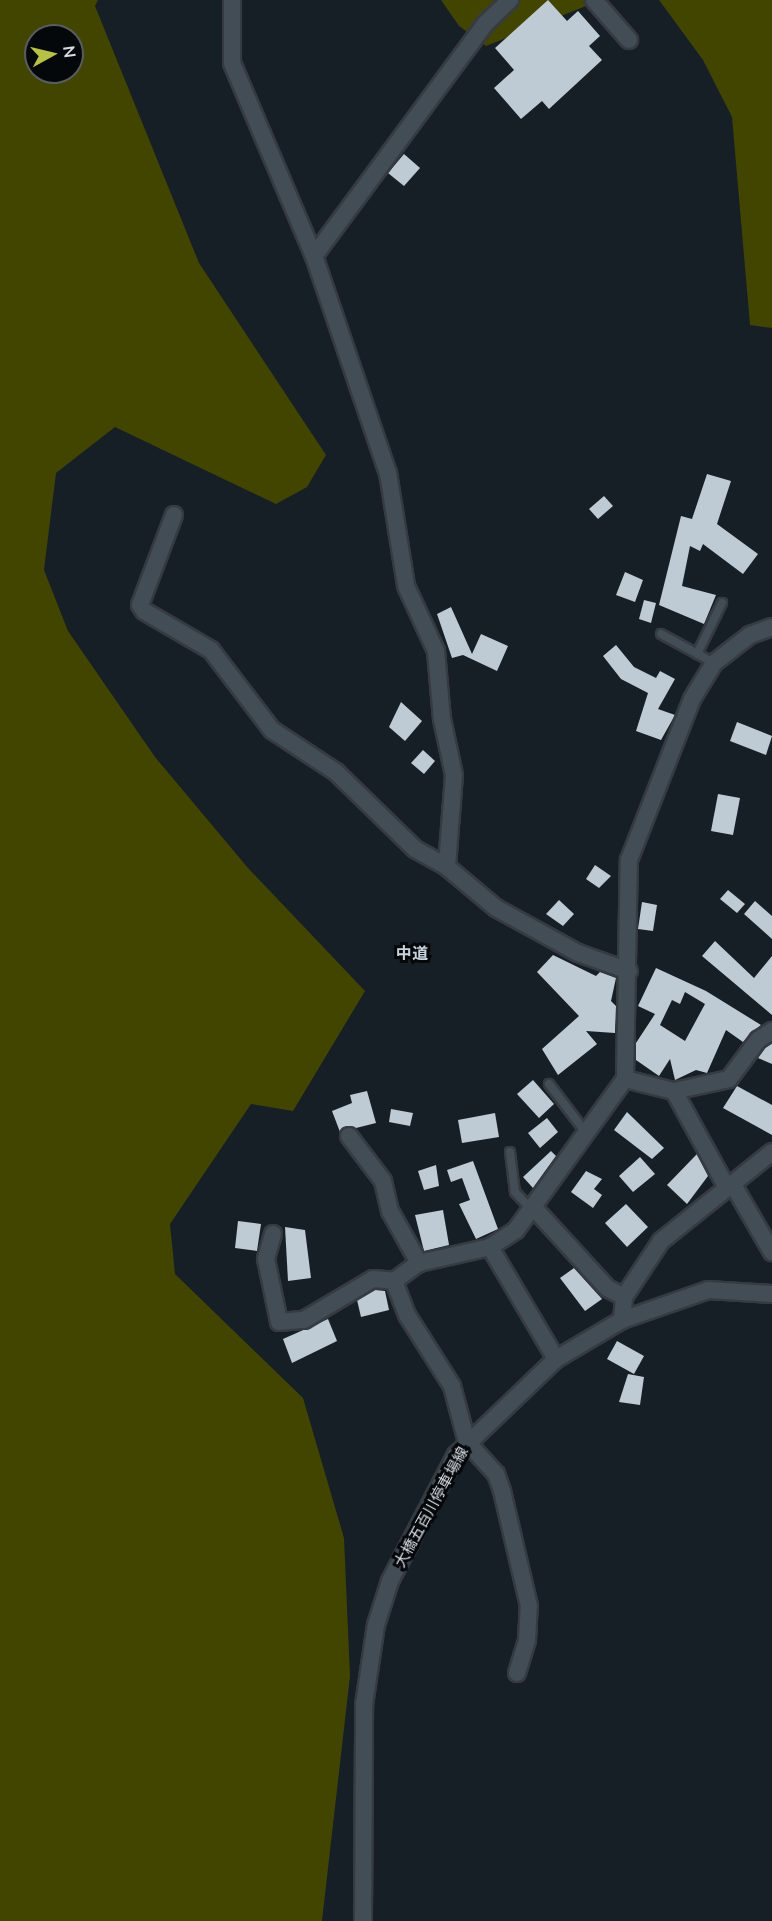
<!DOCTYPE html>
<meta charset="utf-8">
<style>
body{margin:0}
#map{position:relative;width:772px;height:1921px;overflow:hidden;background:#161f26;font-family:Mulish,"Noto Sans JP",sans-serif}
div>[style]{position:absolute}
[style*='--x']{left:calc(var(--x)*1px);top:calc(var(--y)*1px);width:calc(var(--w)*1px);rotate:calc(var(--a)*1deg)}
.green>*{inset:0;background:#414500}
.building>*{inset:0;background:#becad4}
.roads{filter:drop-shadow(2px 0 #363b42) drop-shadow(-2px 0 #363b42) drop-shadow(0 2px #363b42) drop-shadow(0 -2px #363b42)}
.service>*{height:8px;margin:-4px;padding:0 4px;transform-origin:4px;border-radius:4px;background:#434d56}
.minor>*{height:16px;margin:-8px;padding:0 8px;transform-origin:8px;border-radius:8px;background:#434d56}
.secondary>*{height:16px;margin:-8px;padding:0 8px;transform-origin:8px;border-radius:8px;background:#434d56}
span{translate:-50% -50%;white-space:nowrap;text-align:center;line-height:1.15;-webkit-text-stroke:6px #05080b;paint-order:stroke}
.street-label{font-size:15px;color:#d7dde3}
.neighbourhood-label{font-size:16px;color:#c7d3dd;font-weight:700}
.north{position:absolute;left:24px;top:24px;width:60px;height:60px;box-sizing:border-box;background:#05080b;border:2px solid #595d61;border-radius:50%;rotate:82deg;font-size:16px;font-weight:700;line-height:24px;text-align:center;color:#d7dde3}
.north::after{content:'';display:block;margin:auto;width:21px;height:27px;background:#b7c147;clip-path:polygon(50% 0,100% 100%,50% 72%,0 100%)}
</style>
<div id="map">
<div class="green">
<i style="clip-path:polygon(evenodd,0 0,98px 0,95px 6px,199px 263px,326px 455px,307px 487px,276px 504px,115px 427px,56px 473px,44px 570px,68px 631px,155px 757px,248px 868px,365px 991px,293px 1111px,251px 1104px,170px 1224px,175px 1274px,303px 1398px,344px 1538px,350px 1676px,322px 1921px,0 1921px,0 0,36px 36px,72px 36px,72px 72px,36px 72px,36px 36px)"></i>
<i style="clip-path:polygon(441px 0,601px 0,486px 46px,459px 26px)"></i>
<i style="clip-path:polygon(659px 0,772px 0,772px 328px,750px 325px,732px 117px,703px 60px)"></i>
</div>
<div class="building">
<i style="clip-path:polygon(548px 0,567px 21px,578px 11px,600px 36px,589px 46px,602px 60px,549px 109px,542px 101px,521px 119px,494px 88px,514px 70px,495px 48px)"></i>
<i style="clip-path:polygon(404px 154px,420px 168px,404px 186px,388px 173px)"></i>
<i style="clip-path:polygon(707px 474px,731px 481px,717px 524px,758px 554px,743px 574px,703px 544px,700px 551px,690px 546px,682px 586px,716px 595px,704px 624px,659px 605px,681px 516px,692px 519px)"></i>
<i style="clip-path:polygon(604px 496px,613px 506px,598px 519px,589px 509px)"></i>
<i style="clip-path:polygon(625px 572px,643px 580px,635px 602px,616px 595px)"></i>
<i style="clip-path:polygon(644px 600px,656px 603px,651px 623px,639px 619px)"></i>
<i style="clip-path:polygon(451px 607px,472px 654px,481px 634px,508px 646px,497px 671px,463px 655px,452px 658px,437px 614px)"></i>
<i style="clip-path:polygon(616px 645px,634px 667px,656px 678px,660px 671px,675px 679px,658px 709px,675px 715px,661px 740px,636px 731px,648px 693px,621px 679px,603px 656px)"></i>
<i style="clip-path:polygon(401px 702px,422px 721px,405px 741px,389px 727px)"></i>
<i style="clip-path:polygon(737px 722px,772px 736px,766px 755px,730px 741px)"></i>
<i style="clip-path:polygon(423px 750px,435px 761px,424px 774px,411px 763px)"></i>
<i style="clip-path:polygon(718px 794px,740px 798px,733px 835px,711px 831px)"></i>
<i style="clip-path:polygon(595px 865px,611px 876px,599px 888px,586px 879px)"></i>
<i style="clip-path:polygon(728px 890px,745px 904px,737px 913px,720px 899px)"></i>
<i style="clip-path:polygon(559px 900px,574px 914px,563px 926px,546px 914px)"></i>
<i style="clip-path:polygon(755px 901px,772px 916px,772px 939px,744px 914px)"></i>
<i style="clip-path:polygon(642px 902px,657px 905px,653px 931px,638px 929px)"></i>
<i style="clip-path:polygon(715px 941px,754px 978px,772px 956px,772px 1015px,702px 956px)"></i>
<i style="clip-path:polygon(553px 955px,596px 976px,600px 972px,616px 978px,611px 1001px,616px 1006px,615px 1033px,586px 1031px,597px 1044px,558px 1075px,542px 1049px,579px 1016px,537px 972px)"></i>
<i style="clip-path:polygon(evenodd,656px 968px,706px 991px,761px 1025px,743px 1042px,726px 1030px,707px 1073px,696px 1070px,675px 1080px,670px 1059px,659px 1076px,636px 1060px,636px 1043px,655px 1014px,638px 1006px,656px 968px,685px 992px,705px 1004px,685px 1041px,660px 1025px,672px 1000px,680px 1004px,685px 992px)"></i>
<i style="clip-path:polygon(772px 1043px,772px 1064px,758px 1058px,765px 1048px)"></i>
<i style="clip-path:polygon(533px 1080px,554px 1104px,539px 1118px,517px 1094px)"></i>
<i style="clip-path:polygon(737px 1086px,772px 1105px,772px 1135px,723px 1108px)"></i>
<i style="clip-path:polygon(367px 1091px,376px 1123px,340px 1132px,332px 1111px,352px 1103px,350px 1095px)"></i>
<i style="clip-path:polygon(391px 1109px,413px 1113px,410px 1126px,389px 1122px)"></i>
<i style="clip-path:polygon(627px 1112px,664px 1148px,652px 1159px,614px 1130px)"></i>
<i style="clip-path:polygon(495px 1113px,499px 1137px,462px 1143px,458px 1120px)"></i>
<i style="clip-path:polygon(547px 1118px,558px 1132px,540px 1148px,528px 1133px)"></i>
<i style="clip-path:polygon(551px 1151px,556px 1156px,533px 1188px,523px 1177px)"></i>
<i style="clip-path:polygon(697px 1154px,708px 1176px,687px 1204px,667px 1185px)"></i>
<i style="clip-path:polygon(640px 1157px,655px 1174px,633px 1192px,619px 1176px)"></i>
<i style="clip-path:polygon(473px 1161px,498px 1229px,476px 1239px,459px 1204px,470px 1200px,462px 1178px,451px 1182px,447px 1170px)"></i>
<i style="clip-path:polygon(436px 1165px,439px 1186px,424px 1190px,418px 1171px)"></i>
<i style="clip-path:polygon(586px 1171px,602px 1179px,594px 1189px,602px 1195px,593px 1208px,571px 1192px)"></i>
<i style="clip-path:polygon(626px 1204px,648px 1227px,627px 1247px,605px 1223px)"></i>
<i style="clip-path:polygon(443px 1210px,449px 1245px,424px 1251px,415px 1215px)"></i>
<i style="clip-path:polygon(238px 1221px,261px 1224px,257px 1251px,235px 1248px)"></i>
<i style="clip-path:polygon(285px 1227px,305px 1230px,311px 1278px,288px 1281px)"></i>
<i style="clip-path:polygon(574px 1268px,602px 1299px,585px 1311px,560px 1278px)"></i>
<i style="clip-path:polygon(375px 1290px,385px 1291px,389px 1310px,361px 1317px,357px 1300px)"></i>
<i style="clip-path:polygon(328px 1319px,337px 1341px,292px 1363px,283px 1339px)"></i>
<i style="clip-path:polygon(617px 1341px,644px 1356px,634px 1374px,607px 1359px)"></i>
<i style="clip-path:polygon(628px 1374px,644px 1377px,640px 1405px,619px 1402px)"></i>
</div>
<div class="roads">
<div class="service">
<i style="--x:661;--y:634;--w:60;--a:28.7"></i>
<i style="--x:697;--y:654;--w:57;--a:-63.9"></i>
<i style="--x:549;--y:1084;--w:63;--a:52.8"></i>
<i style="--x:510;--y:1152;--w:40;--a:82.9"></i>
<i style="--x:515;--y:1192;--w:25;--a:47"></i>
</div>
<div class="minor">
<i style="--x:232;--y:0;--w:63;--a:90"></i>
<i style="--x:232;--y:63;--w:210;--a:67"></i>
<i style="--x:314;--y:256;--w:229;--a:71.2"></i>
<i style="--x:388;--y:473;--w:114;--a:80.9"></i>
<i style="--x:406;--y:586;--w:72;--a:65.2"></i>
<i style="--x:436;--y:651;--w:68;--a:85"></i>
<i style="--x:442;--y:719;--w:57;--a:77.9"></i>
<i style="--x:454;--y:775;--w:92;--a:94.4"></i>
<i style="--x:594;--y:0;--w:53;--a:48.8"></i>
<i style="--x:314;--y:256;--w:288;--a:-53.6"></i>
<i style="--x:485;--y:24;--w:35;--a:-44"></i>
<i style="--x:174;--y:515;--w:96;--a:110.7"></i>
<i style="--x:140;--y:605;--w:7;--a:56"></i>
<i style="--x:144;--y:611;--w:78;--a:30.2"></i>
<i style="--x:211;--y:650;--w:101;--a:52.7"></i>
<i style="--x:272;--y:730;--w:77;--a:33.3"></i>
<i style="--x:336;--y:772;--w:110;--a:44.3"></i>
<i style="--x:415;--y:849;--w:37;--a:29"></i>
<i style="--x:447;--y:867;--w:64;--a:39.9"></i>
<i style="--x:496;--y:908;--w:94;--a:28.8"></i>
<i style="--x:578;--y:953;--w:54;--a:19.4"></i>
<i style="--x:625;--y:1079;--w:50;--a:13.8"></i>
<i style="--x:674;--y:1091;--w:56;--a:-12.3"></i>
<i style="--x:729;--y:1079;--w:49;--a:-53.4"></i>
<i style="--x:758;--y:1040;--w:17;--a:-33"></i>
<i style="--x:674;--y:1091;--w:108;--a:61.3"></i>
<i style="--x:349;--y:1136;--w:56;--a:52.9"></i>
<i style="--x:383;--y:1181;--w:31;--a:77"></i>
<i style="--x:390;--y:1211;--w:60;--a:60.9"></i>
<i style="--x:732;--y:1183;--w:80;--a:59.9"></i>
<i style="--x:534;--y:1208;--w:108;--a:47.6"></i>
<i style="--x:607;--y:1288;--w:19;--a:28"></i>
<i style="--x:273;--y:1234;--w:26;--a:106"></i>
<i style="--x:266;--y:1259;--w:64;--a:78.3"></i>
<i style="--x:279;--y:1322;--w:25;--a:-5"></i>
<i style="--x:304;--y:1320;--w:80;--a:-30.7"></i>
<i style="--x:373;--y:1279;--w:21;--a:5"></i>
<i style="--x:490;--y:1247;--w:130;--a:59.5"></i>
<i style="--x:622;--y:1320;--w:23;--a:-85"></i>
<i style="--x:624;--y:1297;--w:67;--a:-56.5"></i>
<i style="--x:661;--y:1241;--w:142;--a:-38.7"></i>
<i style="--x:517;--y:1673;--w:34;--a:-73"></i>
<i style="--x:527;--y:1640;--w:34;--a:-87"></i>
<i style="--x:529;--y:1606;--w:118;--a:-103.2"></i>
<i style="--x:502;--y:1491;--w:18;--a:-109"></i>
<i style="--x:496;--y:1474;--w:43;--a:-132.2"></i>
<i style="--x:467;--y:1442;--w:58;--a:-105"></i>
<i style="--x:452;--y:1386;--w:84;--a:-122.4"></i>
<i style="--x:407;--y:1315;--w:36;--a:-111"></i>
<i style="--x:394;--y:1281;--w:31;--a:-36"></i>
<i style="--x:419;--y:1263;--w:73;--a:-12.7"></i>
<i style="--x:490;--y:1247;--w:31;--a:-33"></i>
<i style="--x:516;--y:1230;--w:186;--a:-54.2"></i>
<i style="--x:625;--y:1079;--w:219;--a:-89"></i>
<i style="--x:629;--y:860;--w:173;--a:-68.6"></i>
<i style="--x:692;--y:699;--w:42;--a:-58.6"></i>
<i style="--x:714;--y:663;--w:46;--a:-37.9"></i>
<i style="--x:750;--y:635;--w:23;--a:-20"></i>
</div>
<div class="secondary">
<i style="--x:363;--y:1921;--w:216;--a:-89.7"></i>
<i style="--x:364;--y:1705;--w:81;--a:-81.5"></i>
<i style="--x:376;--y:1625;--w:46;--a:-72.3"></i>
<i style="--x:390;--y:1581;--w:142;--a:-62.4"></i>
<i style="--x:456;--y:1455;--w:139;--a:-43.8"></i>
<i style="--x:556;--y:1359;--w:77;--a:-30.6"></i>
<i style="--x:622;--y:1320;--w:91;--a:-19.2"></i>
<i style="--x:708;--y:1290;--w:64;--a:3.6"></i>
</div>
</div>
<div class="street-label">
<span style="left:431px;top:1507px;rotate:-61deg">大橋五百川停車場線</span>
</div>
<div class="neighbourhood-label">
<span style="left:412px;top:953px">中道</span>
</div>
<div class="north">N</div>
</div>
